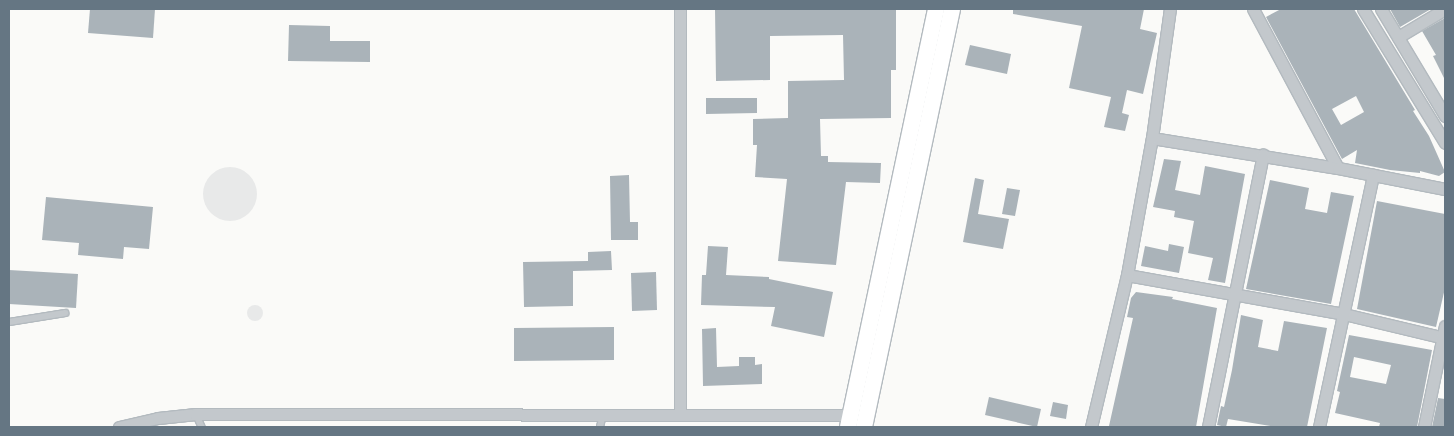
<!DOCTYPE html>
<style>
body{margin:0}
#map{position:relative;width:1454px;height:436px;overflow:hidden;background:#fafaf8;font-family:"Sofia Sans Condensed",sans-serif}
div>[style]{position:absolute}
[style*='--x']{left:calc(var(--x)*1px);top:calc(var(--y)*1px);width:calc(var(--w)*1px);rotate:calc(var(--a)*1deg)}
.built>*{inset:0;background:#e8e9e9}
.round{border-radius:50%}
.building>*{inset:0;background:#aab3b9}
.roads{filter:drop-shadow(1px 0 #b3babf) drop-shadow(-1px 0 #b3babf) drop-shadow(0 1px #b3babf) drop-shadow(0 -1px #b3babf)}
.lane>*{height:5.5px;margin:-2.75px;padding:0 2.75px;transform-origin:2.75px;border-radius:2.75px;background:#c3c8cc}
.street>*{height:11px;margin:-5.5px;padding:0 5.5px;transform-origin:5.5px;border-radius:5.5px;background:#c3c8cc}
.secondary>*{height:16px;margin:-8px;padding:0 8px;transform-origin:8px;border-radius:8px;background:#fff}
span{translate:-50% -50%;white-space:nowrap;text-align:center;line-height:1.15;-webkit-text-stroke:5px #fff;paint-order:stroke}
.frame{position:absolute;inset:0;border:10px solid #657683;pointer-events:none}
</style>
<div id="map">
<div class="built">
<i class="round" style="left:203px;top:167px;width:54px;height:54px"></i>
<i class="round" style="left:247px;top:305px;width:16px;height:16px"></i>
</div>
<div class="building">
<i style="clip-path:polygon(90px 9px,155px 9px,153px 38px,88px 33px)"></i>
<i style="clip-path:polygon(715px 9px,896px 9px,896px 70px,891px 70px,891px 118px,820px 119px,821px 156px,828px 156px,828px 162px,881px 163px,880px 183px,846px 182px,836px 265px,778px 261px,787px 179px,755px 177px,757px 145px,753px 145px,753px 119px,788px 118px,788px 81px,844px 80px,843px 35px,770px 36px,770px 80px,716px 81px)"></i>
<i style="clip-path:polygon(1013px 9px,1144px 9px,1140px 29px,1157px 33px,1143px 94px,1127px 90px,1122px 113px,1129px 115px,1125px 131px,1104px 127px,1111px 97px,1069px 88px,1082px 26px,1013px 14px)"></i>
<i style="clip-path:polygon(evenodd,1281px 9px,1354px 9px,1415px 110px,1413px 111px,1429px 136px,1445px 172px,1439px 176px,1420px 171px,1420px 173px,1390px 170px,1355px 163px,1357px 150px,1342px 159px,1266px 17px,1281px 9px,1356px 96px,1364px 112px,1341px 125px,1332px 109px,1356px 96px)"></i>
<i style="clip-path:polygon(1390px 9px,1431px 9px,1400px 27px)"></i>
<i style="clip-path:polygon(1445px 18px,1445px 80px,1433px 56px,1436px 55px,1422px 31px)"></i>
<i style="clip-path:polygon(289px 25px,330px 26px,330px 41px,370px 41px,370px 62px,288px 61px)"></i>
<i style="clip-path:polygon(970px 45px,1011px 54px,1007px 74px,965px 65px)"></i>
<i style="clip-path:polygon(706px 98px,757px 98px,757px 113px,706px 114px)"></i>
<i style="clip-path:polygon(1164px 159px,1181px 161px,1175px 190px,1200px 195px,1205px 166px,1245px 174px,1225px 283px,1208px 280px,1213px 258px,1188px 253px,1194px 221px,1174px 217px,1175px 211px,1153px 207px)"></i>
<i style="clip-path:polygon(629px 175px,630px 222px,638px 222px,638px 240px,611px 240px,610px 176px)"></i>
<i style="clip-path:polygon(975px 178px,984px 180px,978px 214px,1009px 219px,1003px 249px,963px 242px)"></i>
<i style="clip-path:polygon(1270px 180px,1309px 188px,1305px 209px,1327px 213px,1331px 192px,1354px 196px,1331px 304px,1246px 289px)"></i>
<i style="clip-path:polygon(1007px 188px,1020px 190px,1015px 216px,1002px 214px)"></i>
<i style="clip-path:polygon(46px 197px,153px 207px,149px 249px,124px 247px,123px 259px,78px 255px,79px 243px,42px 240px)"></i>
<i style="clip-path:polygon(1377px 201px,1445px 214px,1445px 288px,1436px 327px,1357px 309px)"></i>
<i style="clip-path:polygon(1169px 244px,1184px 247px,1179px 273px,1141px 266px,1145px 246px,1168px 251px)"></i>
<i style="clip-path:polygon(708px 246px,728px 247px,726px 275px,769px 277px,769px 279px,833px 292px,824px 337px,771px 326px,775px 307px,701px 305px,702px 275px,706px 275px)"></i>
<i style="clip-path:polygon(611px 251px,612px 270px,573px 271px,573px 306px,524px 307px,523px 262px,588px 261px,588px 252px)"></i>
<i style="clip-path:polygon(9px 270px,78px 274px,76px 308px,9px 304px)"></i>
<i style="clip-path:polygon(656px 272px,657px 310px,632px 311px,631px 273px)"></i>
<i style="clip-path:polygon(1136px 292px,1173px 297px,1172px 299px,1217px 308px,1196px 427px,1109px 426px,1133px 318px,1127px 317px,1131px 298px)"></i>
<i style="clip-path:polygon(1241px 315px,1263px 320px,1258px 347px,1278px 351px,1284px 321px,1327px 328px,1307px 427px,1277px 427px,1228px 419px,1226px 427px,1217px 425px,1221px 406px,1224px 407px,1232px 370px)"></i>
<i style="clip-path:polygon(614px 327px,614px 360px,514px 361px,514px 328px)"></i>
<i style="clip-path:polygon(716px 328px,717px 367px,739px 366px,739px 357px,755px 357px,755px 365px,762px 364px,762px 384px,703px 386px,702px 329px)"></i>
<i style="clip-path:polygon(evenodd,1349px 335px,1432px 350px,1417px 427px,1379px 427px,1380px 423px,1335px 413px,1340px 392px,1337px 391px,1349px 335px,1354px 357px,1391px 365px,1386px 384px,1350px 377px,1354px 357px)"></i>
<i style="clip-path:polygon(989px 397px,1041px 409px,1037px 427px,985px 415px)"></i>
<i style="clip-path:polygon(1438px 398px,1445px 399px,1445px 427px,1432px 427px)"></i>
<i style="clip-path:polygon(1053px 402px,1068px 405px,1066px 419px,1050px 416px)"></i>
</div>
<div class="roads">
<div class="lane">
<i style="--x:9;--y:322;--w:57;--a:-9.1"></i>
<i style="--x:196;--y:414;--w:14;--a:65"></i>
<i style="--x:600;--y:427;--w:12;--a:-76"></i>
</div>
<div class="street">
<i style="--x:680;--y:9;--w:406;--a:90"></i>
<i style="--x:1253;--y:9;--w:180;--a:61.9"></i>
<i style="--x:1363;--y:9;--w:157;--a:58.5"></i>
<i style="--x:1381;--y:9;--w:125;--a:59.1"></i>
<i style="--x:1398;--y:37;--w:55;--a:-30.8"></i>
<i style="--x:1152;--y:138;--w:188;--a:9.2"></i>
<i style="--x:1338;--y:168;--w:109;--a:11.1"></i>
<i style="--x:1127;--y:275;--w:220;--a:10.2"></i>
<i style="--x:1344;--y:314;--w:104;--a:13.4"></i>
<i style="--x:119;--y:427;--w:40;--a:-13"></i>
<i style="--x:158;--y:418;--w:38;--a:-6"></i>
<i style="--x:196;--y:414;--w:655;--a:0.09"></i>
<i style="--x:1091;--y:427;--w:156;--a:-76.7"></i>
<i style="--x:1127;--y:275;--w:139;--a:-79.7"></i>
<i style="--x:1152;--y:138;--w:130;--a:-82.1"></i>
<i style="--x:1208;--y:427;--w:278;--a:-78.6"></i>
<i style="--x:1319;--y:427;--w:258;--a:-77.9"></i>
<i style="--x:1424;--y:427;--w:103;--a:-78.3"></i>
</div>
<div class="secondary">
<i style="--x:848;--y:427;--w:427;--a:-78.1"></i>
<i style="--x:864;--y:427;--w:427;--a:-78.1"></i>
</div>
</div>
<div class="frame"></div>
</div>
